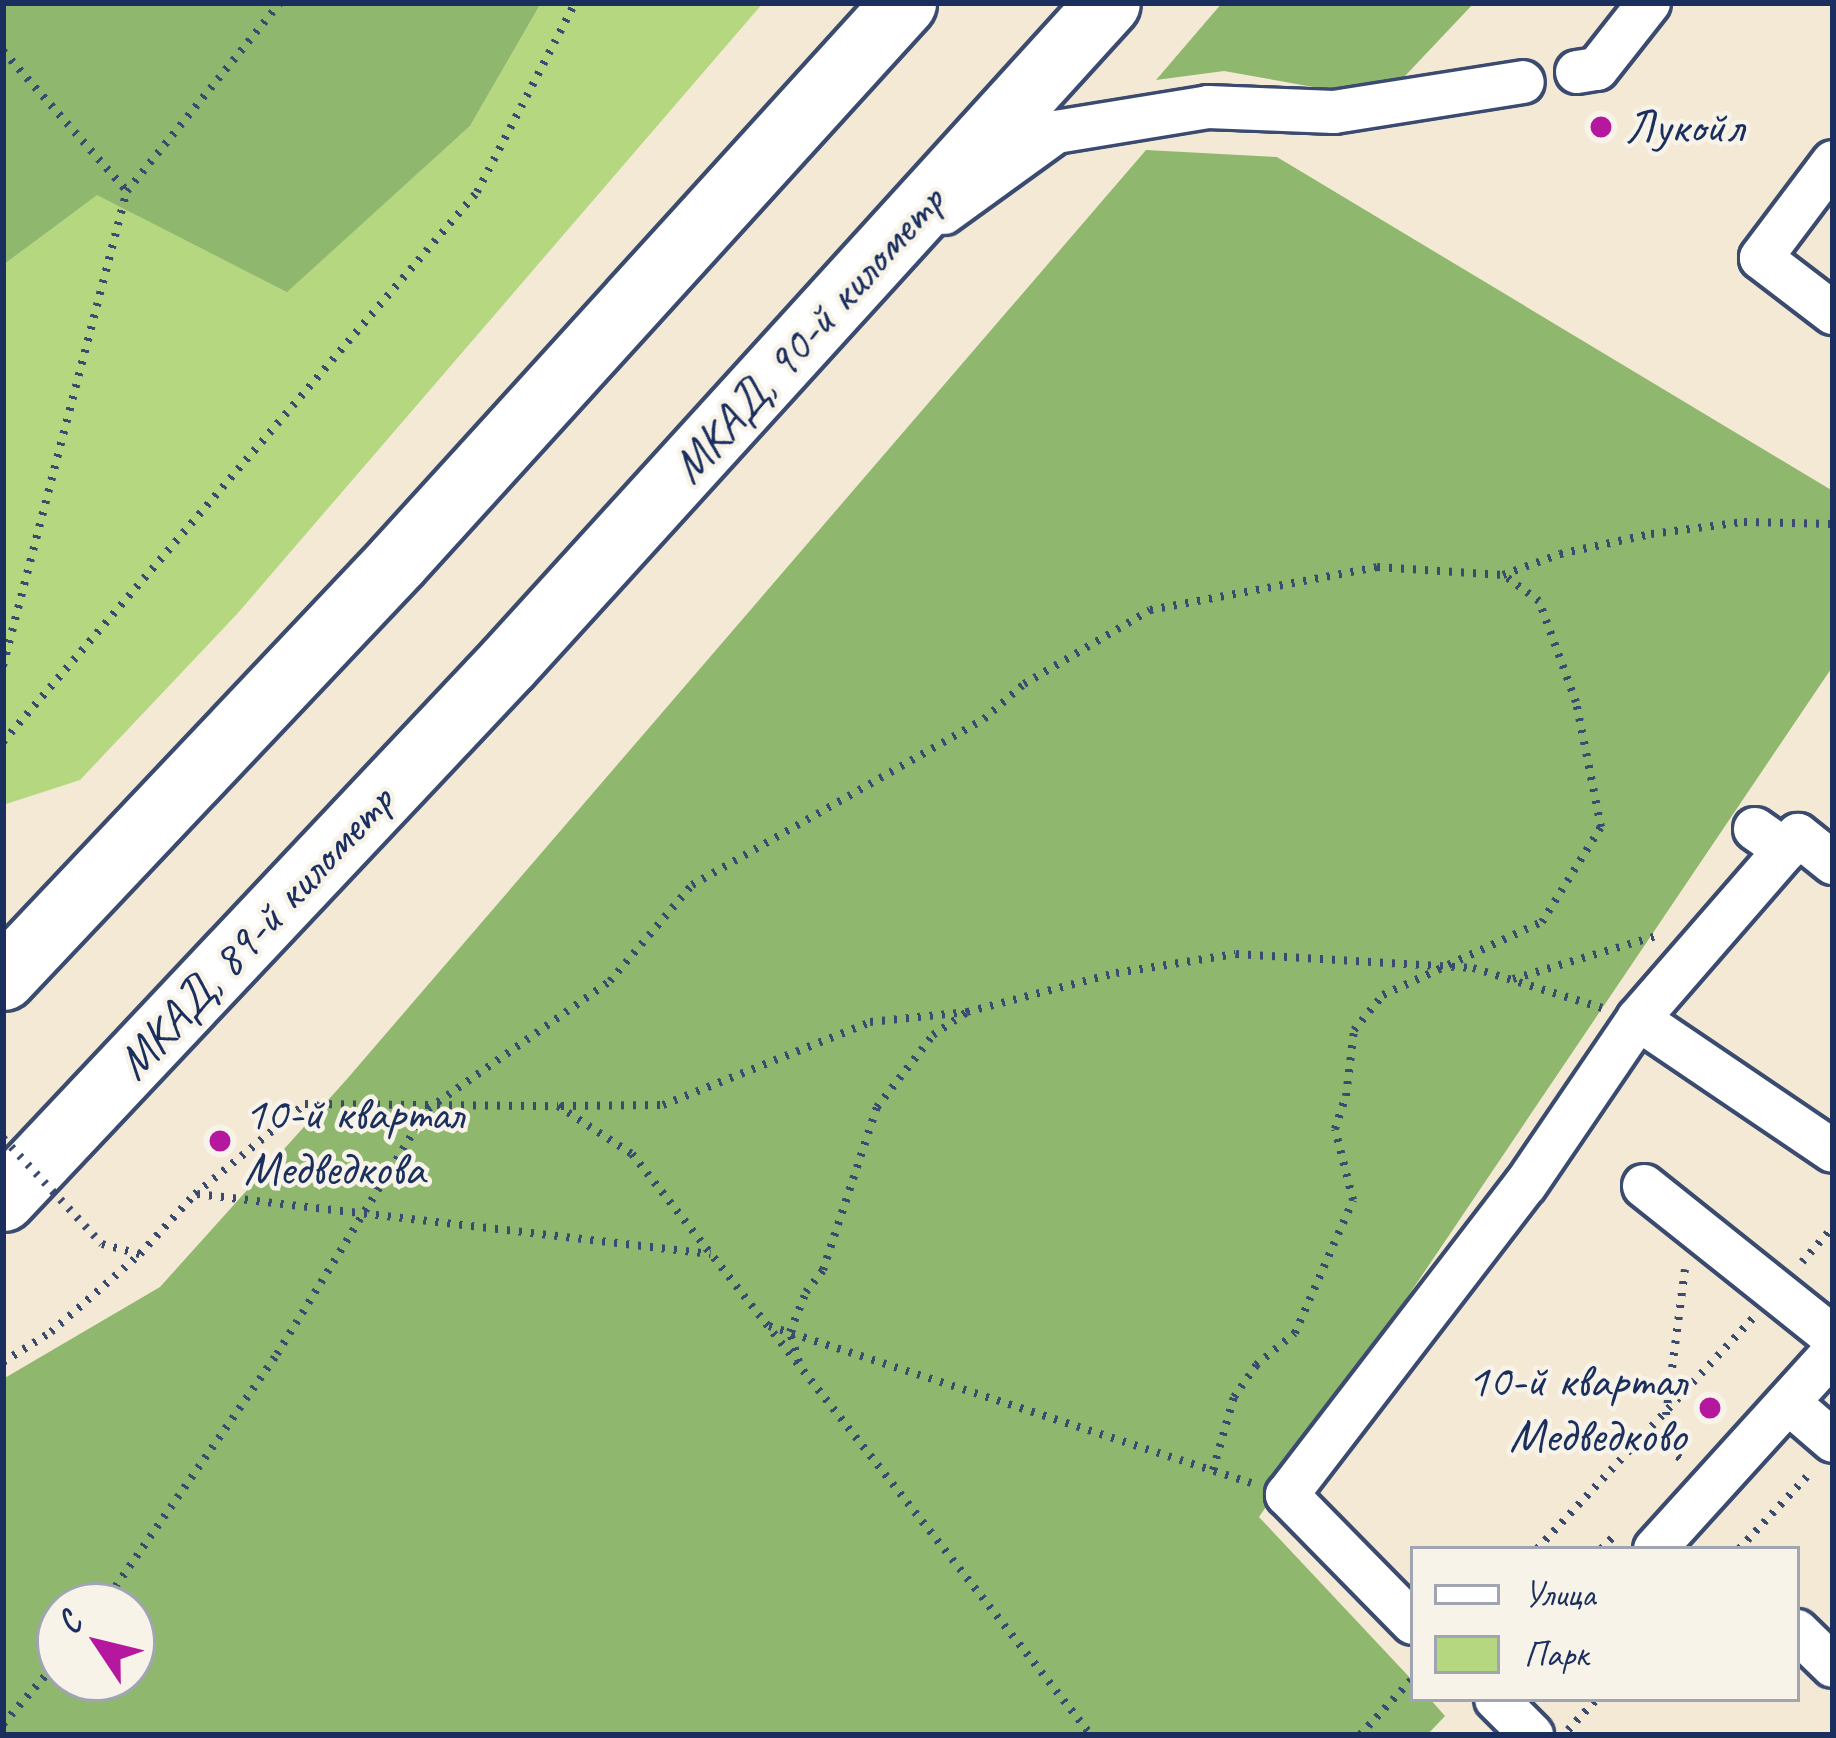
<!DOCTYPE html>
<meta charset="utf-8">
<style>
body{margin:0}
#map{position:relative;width:1836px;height:1738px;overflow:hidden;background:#f3e9d4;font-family:Caveat,sans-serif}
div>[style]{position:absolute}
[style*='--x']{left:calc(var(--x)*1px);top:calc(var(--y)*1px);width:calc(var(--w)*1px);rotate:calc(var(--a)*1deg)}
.green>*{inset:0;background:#b4d780}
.forest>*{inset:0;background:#8fb86e}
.path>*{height:8px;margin-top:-4px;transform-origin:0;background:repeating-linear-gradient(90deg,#3b4b70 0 3px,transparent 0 12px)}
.roads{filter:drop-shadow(3px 0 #3b4b70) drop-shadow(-3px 0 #3b4b70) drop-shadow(0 3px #3b4b70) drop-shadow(0 -3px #3b4b70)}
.minor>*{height:42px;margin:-21px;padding:0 21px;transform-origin:21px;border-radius:21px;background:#fff}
.highway>*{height:63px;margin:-31.5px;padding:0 31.5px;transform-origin:31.5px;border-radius:31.5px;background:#fff}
.path-bridge>*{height:8px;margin-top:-4px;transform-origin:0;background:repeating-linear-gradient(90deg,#3b4b70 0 3px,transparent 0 12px)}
.dots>*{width:33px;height:33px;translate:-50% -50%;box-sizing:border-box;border:6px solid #f7f3e8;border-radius:50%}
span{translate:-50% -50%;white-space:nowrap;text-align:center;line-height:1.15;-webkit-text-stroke:9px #f7f3e8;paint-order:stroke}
.poi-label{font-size:48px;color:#1b2f5e}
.left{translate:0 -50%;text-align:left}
.right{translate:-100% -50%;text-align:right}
.street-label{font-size:48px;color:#1b2f5e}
.frame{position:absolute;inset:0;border:6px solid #1b2f5e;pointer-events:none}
.legend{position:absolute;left:1410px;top:1546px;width:390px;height:156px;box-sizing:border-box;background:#f7f3e8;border:3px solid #9fa5b1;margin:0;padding:15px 21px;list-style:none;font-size:36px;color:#1b2f5e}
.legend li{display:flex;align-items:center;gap:24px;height:60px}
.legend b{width:60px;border:3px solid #9fa5b1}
.north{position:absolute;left:36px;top:1582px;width:120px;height:120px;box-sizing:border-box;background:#f7f3e8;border:3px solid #9fa5b1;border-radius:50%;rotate:305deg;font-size:33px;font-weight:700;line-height:48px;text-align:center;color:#1b2f5e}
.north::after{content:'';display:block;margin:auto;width:42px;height:54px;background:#b5179e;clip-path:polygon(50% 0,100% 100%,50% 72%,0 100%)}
</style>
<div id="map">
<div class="green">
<i style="clip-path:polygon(541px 3px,763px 3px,237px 614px,80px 780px,3px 805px,3px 265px,97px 194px,287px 291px,470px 126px)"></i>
</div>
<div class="forest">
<i style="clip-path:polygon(3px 3px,541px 3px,470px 126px,287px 292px,97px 195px,3px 265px)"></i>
<i style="clip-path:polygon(1222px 3px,1474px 3px,1405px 76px,1347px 93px,1224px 71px,1156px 80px)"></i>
<i style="clip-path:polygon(evenodd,1146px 150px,1277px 157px,1833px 491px,1833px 666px,1259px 1517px,1413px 1681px,1413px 1699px,1430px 1699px,1445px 1716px,1427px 1735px,3px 1735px,3px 1379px,160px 1287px,347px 1079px,1146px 150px,60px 1606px,132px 1606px,132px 1678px,60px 1678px,60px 1606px)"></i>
</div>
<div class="path">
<i style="--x:3;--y:51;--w:187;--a:48.5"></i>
<i style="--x:3;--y:666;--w:491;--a:-75.4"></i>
<i style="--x:127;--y:191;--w:242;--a:-50.9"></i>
<i style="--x:3;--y:742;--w:726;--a:-49.24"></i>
<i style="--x:477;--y:192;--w:213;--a:-62.6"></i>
<i style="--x:1513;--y:979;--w:153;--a:-16.7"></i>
<i style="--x:561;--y:1106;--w:102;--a:-0.6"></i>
<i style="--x:663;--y:1105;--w:223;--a:-21.8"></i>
<i style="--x:870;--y:1022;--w:98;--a:-5.9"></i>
<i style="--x:967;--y:1012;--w:154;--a:-14.7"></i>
<i style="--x:1116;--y:973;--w:121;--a:-9"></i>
<i style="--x:1236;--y:954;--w:237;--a:3.4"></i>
<i style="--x:1473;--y:968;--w:135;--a:17.2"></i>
<i style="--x:197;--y:1194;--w:517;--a:6.66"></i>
<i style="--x:102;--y:1244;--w:39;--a:15"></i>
<i style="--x:140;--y:1254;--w:81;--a:-47.5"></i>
<i style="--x:195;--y:1194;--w:142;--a:-39.3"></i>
<i style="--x:305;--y:1104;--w:253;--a:0.5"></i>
<i style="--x:558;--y:1106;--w:88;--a:33"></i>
<i style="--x:632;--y:1154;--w:740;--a:51.69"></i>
<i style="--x:1802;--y:1262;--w:47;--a:-48.5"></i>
<i style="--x:769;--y:1326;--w:507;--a:18.04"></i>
<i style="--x:3;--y:1362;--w:57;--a:-32"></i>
<i style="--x:51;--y:1332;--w:117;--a:-41.2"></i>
<i style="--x:799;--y:1362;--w:31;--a:-107"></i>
<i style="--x:790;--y:1332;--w:43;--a:-68.2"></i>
<i style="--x:806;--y:1292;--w:28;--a:-52"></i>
<i style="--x:823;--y:1270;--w:172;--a:-71.7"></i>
<i style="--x:877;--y:1107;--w:91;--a:-52.1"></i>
<i style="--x:933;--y:1035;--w:40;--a:-34"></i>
<i style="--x:1666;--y:1415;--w:147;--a:-82.6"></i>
<i style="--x:1651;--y:1432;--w:43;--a:42.2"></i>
<i style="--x:1213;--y:1470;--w:76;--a:-74"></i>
<i style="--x:1234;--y:1397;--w:39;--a:-55"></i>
<i style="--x:1256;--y:1365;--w:50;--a:-39.4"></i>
<i style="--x:1295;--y:1333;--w:145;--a:-66.4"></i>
<i style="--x:1353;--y:1200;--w:73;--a:-104.2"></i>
<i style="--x:1335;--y:1129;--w:35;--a:-72"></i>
<i style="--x:1346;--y:1096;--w:66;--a:-83.1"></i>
<i style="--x:1354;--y:1030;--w:45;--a:-50.4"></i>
<i style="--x:1383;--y:995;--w:175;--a:-24.7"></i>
<i style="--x:1542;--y:922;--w:112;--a:-58.2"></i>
<i style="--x:1601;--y:827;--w:127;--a:-101.3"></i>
<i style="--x:1576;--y:702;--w:108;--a:-110.1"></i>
<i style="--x:1539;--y:601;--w:42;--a:-143.7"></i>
<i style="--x:1537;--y:1549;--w:316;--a:-46.9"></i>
<i style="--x:1601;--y:1549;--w:23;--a:-45"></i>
<i style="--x:1739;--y:1549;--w:107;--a:-46.9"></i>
<i style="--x:102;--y:1606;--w:307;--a:-55.2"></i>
<i style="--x:277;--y:1354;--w:288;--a:-58.4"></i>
<i style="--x:428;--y:1109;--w:223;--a:-35.1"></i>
<i style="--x:610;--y:981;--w:126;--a:-49.5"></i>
<i style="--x:692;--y:885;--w:336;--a:-29.6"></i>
<i style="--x:984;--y:719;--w:53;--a:-41.2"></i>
<i style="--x:1024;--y:684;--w:146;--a:-30.4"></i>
<i style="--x:1150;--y:610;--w:231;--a:-10.7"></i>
<i style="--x:1377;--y:567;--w:126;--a:3.6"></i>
<i style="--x:1503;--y:575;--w:61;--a:-20.2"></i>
<i style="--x:1560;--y:554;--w:93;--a:-12.4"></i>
<i style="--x:1651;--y:534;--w:94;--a:-7.4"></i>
<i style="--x:1744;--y:522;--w:89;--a:1.3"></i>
<i style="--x:3;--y:1724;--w:86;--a:-48.8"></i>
<i style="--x:1568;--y:1730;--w:42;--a:-46.9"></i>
<i style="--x:1360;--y:1735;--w:78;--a:-47.1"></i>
</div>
<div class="roads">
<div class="minor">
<i style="--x:1577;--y:72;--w:20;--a:-9"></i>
<i style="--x:1597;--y:69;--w:84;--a:-51.8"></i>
<i style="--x:1833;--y:162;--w:120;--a:126.9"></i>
<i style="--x:1761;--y:258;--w:91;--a:37.4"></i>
<i style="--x:944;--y:213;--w:138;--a:-35.9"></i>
<i style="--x:1056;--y:132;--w:154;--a:-9.3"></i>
<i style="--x:1208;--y:107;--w:126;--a:2.3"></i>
<i style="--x:1334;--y:112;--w:191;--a:-9"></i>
<i style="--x:1755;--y:829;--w:37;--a:35"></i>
<i style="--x:1833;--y:863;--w:45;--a:-141.3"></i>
<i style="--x:1798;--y:835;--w:244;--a:131"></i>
<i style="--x:1638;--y:1019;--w:235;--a:34.1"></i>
<i style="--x:1644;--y:1186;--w:242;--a:38.6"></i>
<i style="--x:1789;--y:1403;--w:58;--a:40.8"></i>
<i style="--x:1655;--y:1549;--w:265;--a:-47.8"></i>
<i style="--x:1413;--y:1623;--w:180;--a:-134.5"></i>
<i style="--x:1287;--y:1495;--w:392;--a:-52.5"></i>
<i style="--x:1526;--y:1184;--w:199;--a:-55.8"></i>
<i style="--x:1797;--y:1631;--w:50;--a:44.2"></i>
<i style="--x:1496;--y:1699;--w:51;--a:45"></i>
</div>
<div class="highway">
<i style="--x:3;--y:978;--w:574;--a:-46.62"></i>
<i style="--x:397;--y:561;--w:754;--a:-47.74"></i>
<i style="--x:3;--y:1199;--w:735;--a:-46.71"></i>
<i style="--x:507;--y:664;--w:893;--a:-47.72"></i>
</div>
</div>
<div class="path-bridge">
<i style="--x:3;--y:1138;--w:145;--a:47"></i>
</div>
<div class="dots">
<i style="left:1601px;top:127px;background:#b5179e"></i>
<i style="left:220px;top:1141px;background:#b5179e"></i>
<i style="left:1710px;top:1408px;background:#b5179e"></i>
</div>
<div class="poi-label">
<span class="left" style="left:1625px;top:127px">Лукойл</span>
<span class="left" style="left:244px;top:1141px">10-й квартал<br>Медведкова</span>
<span class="right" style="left:1686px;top:1408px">10-й квартал<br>Медведково</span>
</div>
<div class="street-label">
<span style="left:808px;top:334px;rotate:-48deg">МКАД, 90-й километр</span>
<span style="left:255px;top:932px;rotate:-47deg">МКАД, 89-й километр</span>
</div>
<div class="frame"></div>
<ul class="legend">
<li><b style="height:15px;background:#fff"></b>Улица</li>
<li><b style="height:33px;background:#b4d780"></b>Парк</li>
</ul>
<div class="north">С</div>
</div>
